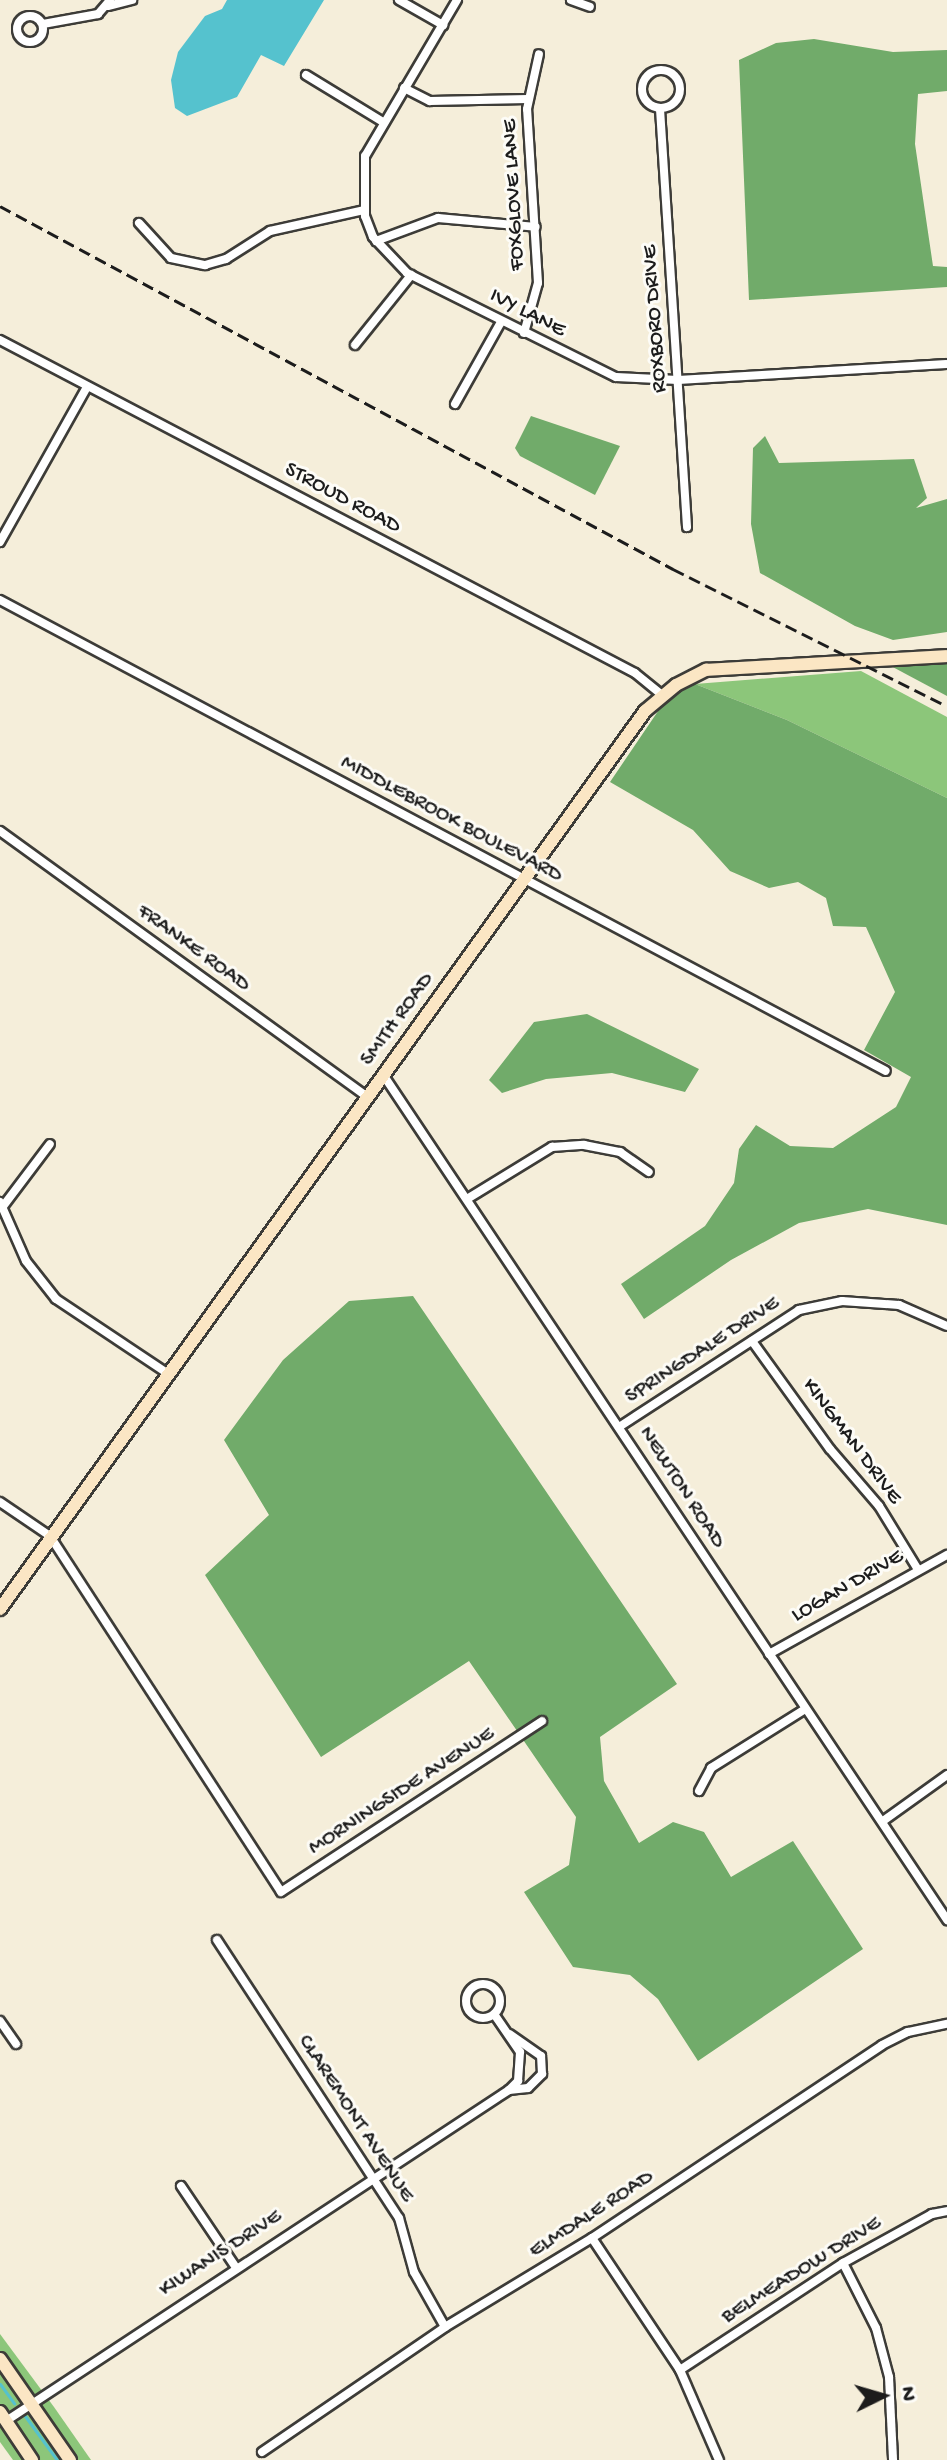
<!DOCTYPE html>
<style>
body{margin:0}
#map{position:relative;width:947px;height:2460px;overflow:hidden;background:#f5eeda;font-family:"Gochi Hand",sans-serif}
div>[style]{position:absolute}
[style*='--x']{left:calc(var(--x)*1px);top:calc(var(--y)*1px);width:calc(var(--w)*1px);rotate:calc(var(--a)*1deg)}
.green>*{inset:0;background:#8cc67a}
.forest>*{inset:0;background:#71ab6a}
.water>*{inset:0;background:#55c2ce}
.stream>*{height:3px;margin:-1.5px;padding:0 1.5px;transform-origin:1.5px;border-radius:1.5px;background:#55c2ce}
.roads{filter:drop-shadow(2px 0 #3d3c38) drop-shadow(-2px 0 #3d3c38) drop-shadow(0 2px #3d3c38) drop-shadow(0 -2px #3d3c38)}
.street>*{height:8px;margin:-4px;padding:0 4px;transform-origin:4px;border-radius:4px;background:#fff}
.street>.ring{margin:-4px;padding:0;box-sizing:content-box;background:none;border:8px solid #fff;border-radius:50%}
.secondary>*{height:12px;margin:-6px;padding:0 6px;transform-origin:6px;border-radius:6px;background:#fbe6c4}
.rail>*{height:3px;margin-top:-1.5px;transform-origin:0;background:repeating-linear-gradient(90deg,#1c1c1c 0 12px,transparent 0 18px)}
span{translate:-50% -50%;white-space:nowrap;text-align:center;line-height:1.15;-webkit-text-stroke:6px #fdfcf7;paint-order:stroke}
.street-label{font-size:22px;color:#1c1c1c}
.north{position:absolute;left:843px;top:2356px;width:80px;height:80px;-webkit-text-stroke:6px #fdfcf7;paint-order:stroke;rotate:85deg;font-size:22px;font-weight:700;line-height:32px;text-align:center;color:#1c1c1c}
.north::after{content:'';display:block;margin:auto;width:28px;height:36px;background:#1c1c1c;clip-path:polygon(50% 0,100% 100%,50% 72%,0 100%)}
</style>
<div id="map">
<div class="green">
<i style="clip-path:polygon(861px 671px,947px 717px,947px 798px,787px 720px,695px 684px)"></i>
<i style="clip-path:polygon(0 2334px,54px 2407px,91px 2460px,13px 2460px,0 2442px)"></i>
</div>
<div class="forest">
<i style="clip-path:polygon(814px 39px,893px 52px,947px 50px,947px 91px,918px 94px,915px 144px,933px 266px,947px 267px,947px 287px,749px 300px,739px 60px,776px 43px)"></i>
<i style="clip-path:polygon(531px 416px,620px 446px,595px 495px,520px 456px,515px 448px)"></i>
<i style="clip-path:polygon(765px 436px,779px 463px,914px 459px,927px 498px,916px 508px,947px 499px,947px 632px,893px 640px,855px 626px,760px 573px,751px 524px,753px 448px)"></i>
<i style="clip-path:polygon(947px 662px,947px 696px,889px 665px)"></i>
<i style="clip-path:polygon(695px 684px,787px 720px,947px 798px,947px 1225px,868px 1209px,799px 1223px,731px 1260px,644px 1319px,621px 1284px,705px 1226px,734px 1183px,739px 1149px,756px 1125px,790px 1146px,833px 1148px,896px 1107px,911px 1077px,864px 1050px,895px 992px,866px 927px,833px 926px,826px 898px,798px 882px,769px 888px,730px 871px,693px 830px,610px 782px,671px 692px)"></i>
<i style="clip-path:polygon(587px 1014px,699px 1069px,685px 1092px,612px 1073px,546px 1079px,502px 1093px,489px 1080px,534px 1022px)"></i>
<i style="clip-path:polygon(413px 1296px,677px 1684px,600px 1737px,604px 1781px,639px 1843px,673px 1822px,704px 1832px,731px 1877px,793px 1841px,863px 1949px,698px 2061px,658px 1999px,630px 1975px,573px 1967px,524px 1892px,569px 1865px,576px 1817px,469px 1661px,321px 1757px,205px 1575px,269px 1515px,224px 1440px,283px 1360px,349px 1301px)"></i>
</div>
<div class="water">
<i style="clip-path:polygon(227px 0,324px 0,284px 66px,261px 55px,237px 97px,187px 116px,175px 108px,171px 80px,178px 52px,205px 16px,222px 9px)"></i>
</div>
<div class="stream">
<i style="--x:0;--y:2384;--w:24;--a:54"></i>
<i style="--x:25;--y:2416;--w:54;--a:54"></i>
</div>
<div class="roads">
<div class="street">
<i style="--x:399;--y:0;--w:51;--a:29.6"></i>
<i style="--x:457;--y:0;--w:181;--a:120.5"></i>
<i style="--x:365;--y:156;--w:60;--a:90"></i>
<i style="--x:365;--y:216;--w:22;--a:69"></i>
<i style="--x:373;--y:237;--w:50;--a:46.6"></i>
<i style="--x:407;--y:273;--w:233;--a:26.5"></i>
<i style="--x:616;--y:377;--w:62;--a:2.8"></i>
<i style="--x:678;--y:380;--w:269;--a:-3.4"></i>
<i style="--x:571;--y:0;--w:20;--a:20"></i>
<i style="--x:108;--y:6;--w:25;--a:-14"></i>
<i class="ring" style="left:17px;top:16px;width:18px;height:18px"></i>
<i style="--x:43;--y:24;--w:56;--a:-10.3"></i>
<i style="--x:98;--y:14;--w:18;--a:-49"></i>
<i class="ring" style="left:642px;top:70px;width:30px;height:30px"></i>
<i style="--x:306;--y:75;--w:90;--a:31.4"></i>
<i style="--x:404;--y:88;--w:29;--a:27"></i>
<i style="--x:430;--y:101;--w:98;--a:-1.2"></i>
<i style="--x:660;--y:109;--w:419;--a:86.3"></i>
<i style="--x:139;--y:223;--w:47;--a:47.6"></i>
<i style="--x:171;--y:258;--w:35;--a:12"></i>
<i style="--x:205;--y:265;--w:22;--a:-16"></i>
<i style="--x:226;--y:259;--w:52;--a:-32.5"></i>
<i style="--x:270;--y:231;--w:96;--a:-12.6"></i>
<i style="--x:376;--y:241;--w:66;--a:-20.4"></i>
<i style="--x:438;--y:218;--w:98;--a:5.2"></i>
<i style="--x:524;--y:333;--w:52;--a:-74.4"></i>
<i style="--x:538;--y:283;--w:174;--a:-93.6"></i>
<i style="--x:527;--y:109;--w:56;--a:-77.7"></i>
<i style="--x:0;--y:340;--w:717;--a:27.67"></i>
<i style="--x:635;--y:673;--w:35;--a:39"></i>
<i style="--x:355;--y:345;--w:90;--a:-51.3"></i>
<i style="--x:455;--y:404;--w:94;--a:-60.7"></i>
<i style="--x:0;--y:542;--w:178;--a:-60.7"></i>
<i style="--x:0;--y:600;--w:1003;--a:28"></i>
<i style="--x:0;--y:831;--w:452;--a:35.9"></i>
<i style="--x:384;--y:1076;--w:1015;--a:56.29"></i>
<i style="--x:467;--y:1199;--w:100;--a:-31.5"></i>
<i style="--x:552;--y:1147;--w:32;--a:-4"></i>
<i style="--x:584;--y:1145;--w:37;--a:11"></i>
<i style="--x:620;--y:1152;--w:35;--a:35"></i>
<i style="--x:0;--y:1202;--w:64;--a:66.2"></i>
<i style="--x:26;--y:1261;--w:48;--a:51.7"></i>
<i style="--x:56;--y:1299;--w:133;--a:33.7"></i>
<i style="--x:4;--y:1205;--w:76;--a:-53"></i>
<i style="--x:752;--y:1341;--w:133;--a:54.2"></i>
<i style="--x:830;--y:1449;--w:75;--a:49.3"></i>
<i style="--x:879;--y:1506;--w:73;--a:58.5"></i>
<i style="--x:619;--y:1427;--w:215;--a:-33"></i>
<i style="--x:799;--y:1310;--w:44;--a:-11.8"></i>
<i style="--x:842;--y:1301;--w:57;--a:4"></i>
<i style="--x:899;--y:1305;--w:52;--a:23.6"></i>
<i style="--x:0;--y:1502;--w:60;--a:34.2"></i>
<i style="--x:50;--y:1536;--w:424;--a:57"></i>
<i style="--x:281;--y:1892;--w:312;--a:-33.2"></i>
<i style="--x:769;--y:1654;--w:204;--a:-29.1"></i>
<i style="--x:699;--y:1791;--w:26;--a:-62"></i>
<i style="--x:711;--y:1768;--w:111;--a:-32.1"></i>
<i style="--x:883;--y:1821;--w:79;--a:-35.7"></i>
<i style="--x:217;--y:1940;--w:332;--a:56.8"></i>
<i style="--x:399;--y:2218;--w:56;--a:74.5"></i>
<i style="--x:414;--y:2272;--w:63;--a:60.6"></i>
<i class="ring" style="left:466px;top:1984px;width:26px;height:26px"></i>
<i style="--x:0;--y:2021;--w:28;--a:55"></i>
<i style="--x:509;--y:2090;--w:19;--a:-6"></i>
<i style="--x:528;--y:2088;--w:20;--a:-45"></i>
<i style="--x:542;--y:2074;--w:18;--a:-93"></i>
<i style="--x:541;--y:2056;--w:38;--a:-145"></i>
<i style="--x:181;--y:2186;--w:97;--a:56"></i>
<i style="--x:592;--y:2238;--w:159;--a:56.3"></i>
<i style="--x:680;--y:2370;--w:98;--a:66.6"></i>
<i style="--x:843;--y:2263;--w:73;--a:63.1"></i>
<i style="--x:876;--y:2328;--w:51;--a:75.1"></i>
<i style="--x:889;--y:2377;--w:83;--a:87.2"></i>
<i style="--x:680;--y:2370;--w:195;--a:-33.3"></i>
<i style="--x:843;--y:2263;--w:102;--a:-28.8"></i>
<i style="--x:932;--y:2214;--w:15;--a:-11"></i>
<i style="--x:6;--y:2421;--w:602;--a:-33.35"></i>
<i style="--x:509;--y:2090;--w:13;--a:-45"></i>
<i style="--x:518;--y:2081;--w:29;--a:-86"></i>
<i style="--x:520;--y:2052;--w:46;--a:-124.4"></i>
<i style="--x:262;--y:2452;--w:222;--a:-34.3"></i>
<i style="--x:445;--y:2327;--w:172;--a:-31.2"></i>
<i style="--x:592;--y:2238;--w:348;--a:-33.6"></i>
<i style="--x:882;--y:2045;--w:29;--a:-27"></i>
<i style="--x:908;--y:2032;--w:40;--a:-12"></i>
</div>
<div class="secondary">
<i style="--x:0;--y:1609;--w:1106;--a:-54.31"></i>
<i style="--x:645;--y:711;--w:40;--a:-40"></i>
<i style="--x:676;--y:685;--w:34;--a:-27"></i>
<i style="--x:706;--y:670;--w:241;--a:-3.3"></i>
<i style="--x:0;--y:2359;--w:123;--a:55.3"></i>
<i style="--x:0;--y:2412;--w:58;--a:56.3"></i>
</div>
</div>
<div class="rail">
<i style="--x:0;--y:206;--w:765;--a:28.34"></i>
<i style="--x:673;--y:569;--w:306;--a:26.6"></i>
</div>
<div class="street-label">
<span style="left:515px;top:195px;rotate:-93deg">FOXGLOVE LANE</span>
<span style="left:527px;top:314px;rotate:27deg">IVY LANE</span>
<span style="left:656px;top:319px;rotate:-94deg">ROXBORO DRIVE</span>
<span style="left:342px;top:499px;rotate:28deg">STROUD ROAD</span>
<span style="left:451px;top:820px;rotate:28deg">MIDDLEBROOK BOULEVARD</span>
<span style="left:193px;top:949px;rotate:36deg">FRANKE ROAD</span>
<span style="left:398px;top:1020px;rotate:-54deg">SMITH ROAD</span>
<span style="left:703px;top:1351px;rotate:-33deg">SPRINGDALE DRIVE</span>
<span style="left:851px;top:1442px;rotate:53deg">KINGMAN DRIVE</span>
<span style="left:681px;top:1488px;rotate:57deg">NEWTON ROAD</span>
<span style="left:848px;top:1587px;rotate:-30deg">LOGAN DRIVE</span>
<span style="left:402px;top:1792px;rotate:-33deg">MORNINGSIDE AVENUE</span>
<span style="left:355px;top:2119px;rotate:57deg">CLAREMONT AVENUE</span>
<span style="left:592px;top:2215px;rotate:-33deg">ELMDALE ROAD</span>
<span style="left:221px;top:2254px;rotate:-33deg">KIWANIS DRIVE</span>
<span style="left:802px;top:2271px;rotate:-32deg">BELMEADOW DRIVE</span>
</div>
<div class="north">N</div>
</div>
